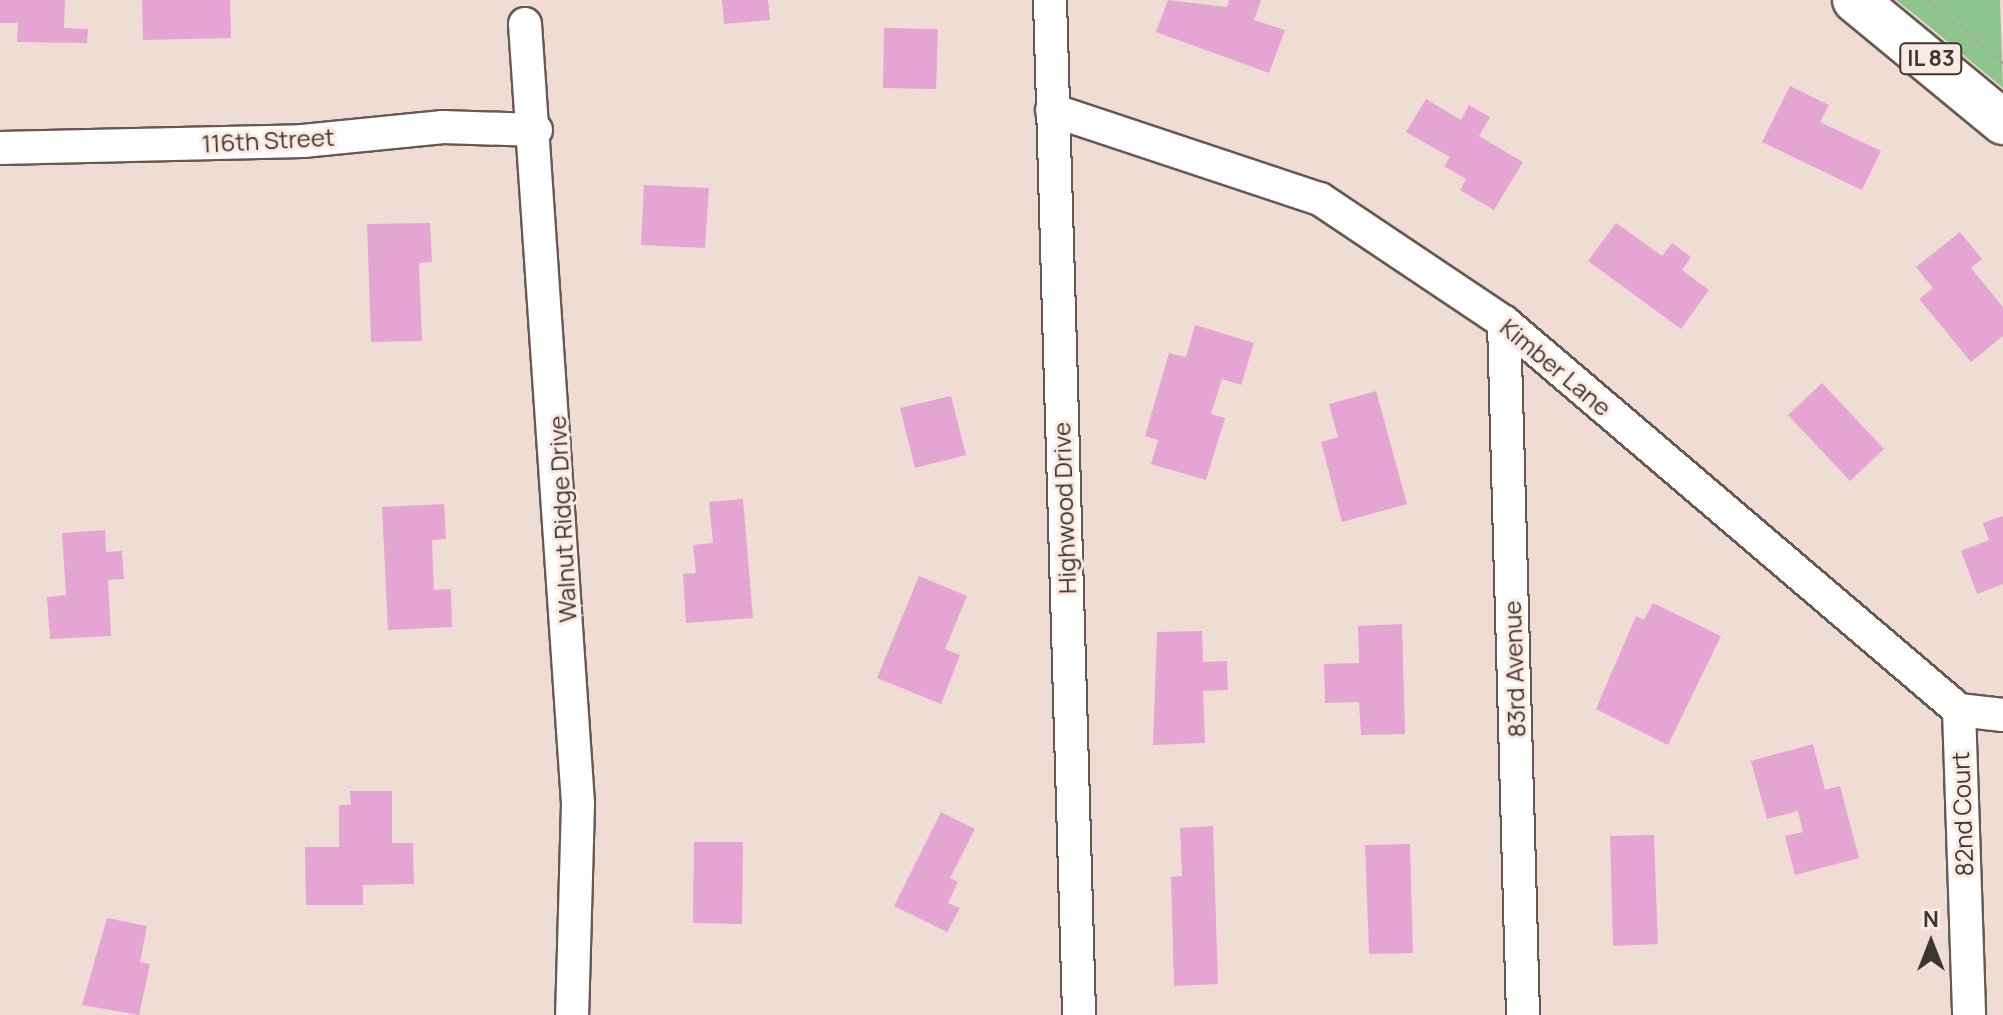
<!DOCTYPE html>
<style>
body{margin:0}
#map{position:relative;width:2003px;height:1015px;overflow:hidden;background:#efddd5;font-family:Manrope,sans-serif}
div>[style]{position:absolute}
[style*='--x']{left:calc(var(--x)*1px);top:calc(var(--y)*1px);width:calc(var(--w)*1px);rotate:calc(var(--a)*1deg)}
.green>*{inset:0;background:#8ec58f}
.building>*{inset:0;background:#e4a5d3}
.path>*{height:5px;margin-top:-2.5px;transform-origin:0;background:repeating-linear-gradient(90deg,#b3a49e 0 2px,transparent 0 8px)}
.roads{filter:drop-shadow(2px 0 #685952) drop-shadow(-2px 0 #685952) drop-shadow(0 2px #685952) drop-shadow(0 -2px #685952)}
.minor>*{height:32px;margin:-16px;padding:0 16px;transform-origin:16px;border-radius:16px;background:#fff}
.primary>*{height:44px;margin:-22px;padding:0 22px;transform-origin:22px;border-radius:22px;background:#fff}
span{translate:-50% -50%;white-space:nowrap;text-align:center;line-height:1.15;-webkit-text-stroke:6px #fceae2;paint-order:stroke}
.shield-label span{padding:2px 6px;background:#fceae2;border:2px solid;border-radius:6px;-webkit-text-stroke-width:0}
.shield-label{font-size:22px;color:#3c3532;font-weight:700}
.street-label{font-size:24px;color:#3c3532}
.north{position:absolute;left:1891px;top:903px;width:80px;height:80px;-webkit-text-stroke:6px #fceae2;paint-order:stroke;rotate:0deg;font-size:22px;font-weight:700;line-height:32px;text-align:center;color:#3c3532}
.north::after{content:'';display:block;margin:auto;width:28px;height:36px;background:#3c3532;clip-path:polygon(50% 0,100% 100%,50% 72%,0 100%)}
</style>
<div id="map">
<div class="green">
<i style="clip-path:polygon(1896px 0,2000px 0,2003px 88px,1920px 19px)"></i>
</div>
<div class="building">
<i style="clip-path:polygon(0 0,65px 0,64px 28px,88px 29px,87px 43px,17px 42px,18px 23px,0 23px)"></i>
<i style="clip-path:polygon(142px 0,230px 0,231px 38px,143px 40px)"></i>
<i style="clip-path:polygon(722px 0,768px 0,770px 20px,724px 24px)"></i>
<i style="clip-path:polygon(1168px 0,1227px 7px,1229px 0,1261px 0,1254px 20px,1285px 30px,1269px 73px,1156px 32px)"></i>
<i style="clip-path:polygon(884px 28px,938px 29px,936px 89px,883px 88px)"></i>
<i style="clip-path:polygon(1790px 86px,1829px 105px,1820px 122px,1881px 151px,1862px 190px,1762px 142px)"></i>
<i style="clip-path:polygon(1426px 99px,1461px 120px,1469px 105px,1490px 117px,1479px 136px,1523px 162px,1494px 210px,1460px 190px,1466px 179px,1444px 166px,1450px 157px,1406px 132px)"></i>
<i style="clip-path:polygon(644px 185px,709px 188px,705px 248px,641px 245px)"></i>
<i style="clip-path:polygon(430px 223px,432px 262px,419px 263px,422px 341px,371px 342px,367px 224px)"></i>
<i style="clip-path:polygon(1616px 223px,1662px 256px,1672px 243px,1691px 257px,1682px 270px,1709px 290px,1681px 329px,1588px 261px)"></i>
<i style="clip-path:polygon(1960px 232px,1982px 259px,1971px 268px,2003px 307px,2003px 336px,1971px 362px,1919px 299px,1933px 288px,1916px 267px)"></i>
<i style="clip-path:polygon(1195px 325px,1254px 343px,1241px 385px,1222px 379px,1211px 414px,1225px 418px,1206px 480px,1151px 464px,1158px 440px,1145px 436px,1169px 353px,1186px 357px)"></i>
<i style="clip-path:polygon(1822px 383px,1884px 449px,1850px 481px,1788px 415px)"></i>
<i style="clip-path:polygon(1376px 391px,1407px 504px,1342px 522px,1321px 442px,1338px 437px,1329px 404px)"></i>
<i style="clip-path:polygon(951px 396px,966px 455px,915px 468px,900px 408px)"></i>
<i style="clip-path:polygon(743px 499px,753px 618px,686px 623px,683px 574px,696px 573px,693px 545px,713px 543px,709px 502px)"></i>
<i style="clip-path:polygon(444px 504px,446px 539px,432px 540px,434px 590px,451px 589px,452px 627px,388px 630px,382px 507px)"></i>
<i style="clip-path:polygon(2003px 516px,2003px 584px,1977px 594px,1961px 551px,1989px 540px,1983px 523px)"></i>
<i style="clip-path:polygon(105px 530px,106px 552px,122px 551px,124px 579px,108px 580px,111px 636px,50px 639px,47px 597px,66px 595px,62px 533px)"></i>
<i style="clip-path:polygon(919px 576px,967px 596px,945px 649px,960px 655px,941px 704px,877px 678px)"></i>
<i style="clip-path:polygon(1653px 603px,1721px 636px,1668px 745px,1596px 709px,1636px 616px,1644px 620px)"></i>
<i style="clip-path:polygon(1402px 624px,1405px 734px,1361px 735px,1359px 702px,1325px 703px,1324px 664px,1359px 663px,1358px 626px)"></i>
<i style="clip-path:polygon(1202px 631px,1203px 662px,1227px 661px,1228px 690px,1203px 691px,1205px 743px,1153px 745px,1157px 632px)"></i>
<i style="clip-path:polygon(1813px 744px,1825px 790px,1840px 786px,1859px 858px,1795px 875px,1785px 836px,1803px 832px,1798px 811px,1767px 819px,1751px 761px)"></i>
<i style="clip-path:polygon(350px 791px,392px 791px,392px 843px,413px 843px,414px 884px,363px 885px,363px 905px,306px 905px,305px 847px,339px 847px,339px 805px,351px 805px)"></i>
<i style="clip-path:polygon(941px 812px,975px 829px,950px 878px,958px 882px,948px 903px,960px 908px,947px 932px,894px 906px)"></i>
<i style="clip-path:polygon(1213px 826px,1218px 984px,1174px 986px,1171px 877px,1182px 876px,1180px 828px)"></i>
<i style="clip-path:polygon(1654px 835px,1658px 944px,1613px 946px,1610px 836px)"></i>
<i style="clip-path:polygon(694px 842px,743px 842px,742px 924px,693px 923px)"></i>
<i style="clip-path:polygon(1410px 844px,1413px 953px,1369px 954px,1365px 845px)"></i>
<i style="clip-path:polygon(107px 918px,147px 926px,140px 962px,150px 964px,139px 1015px,82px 1005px)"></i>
</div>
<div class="path">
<i style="--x:1928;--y:0;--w:98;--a:40"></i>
</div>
<div class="roads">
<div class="minor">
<i style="--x:1050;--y:0;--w:1015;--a:88.36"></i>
<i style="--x:525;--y:24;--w:782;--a:86.11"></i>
<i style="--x:578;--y:804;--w:211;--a:91.6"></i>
<i style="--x:1052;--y:110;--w:282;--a:18.4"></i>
<i style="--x:1320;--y:199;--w:221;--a:33.8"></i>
<i style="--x:1504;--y:322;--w:598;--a:40.46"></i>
<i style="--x:1959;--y:710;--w:44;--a:6.5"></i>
<i style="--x:0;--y:148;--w:303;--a:-1.3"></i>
<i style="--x:303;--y:141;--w:141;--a:-5.7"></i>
<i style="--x:443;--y:127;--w:93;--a:1.8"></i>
<i style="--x:1504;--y:322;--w:693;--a:88.43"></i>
<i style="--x:1959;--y:710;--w:305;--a:88.1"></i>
</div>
<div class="primary">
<i style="--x:1855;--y:0;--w:192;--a:39.5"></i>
</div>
</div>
<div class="shield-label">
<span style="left:1931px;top:59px">IL 83</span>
</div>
<div class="street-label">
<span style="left:268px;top:140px;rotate:-3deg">116th Street</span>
<span style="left:1556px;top:367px;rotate:40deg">Kimber Lane</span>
<span style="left:1064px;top:508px;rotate:-92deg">Highwood Drive</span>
<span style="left:562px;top:519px;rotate:-93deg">Walnut Ridge Drive</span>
<span style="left:1514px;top:669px;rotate:-92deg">83rd Avenue</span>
<span style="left:1962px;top:814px;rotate:-92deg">82nd Court</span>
</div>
<div class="north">N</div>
</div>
